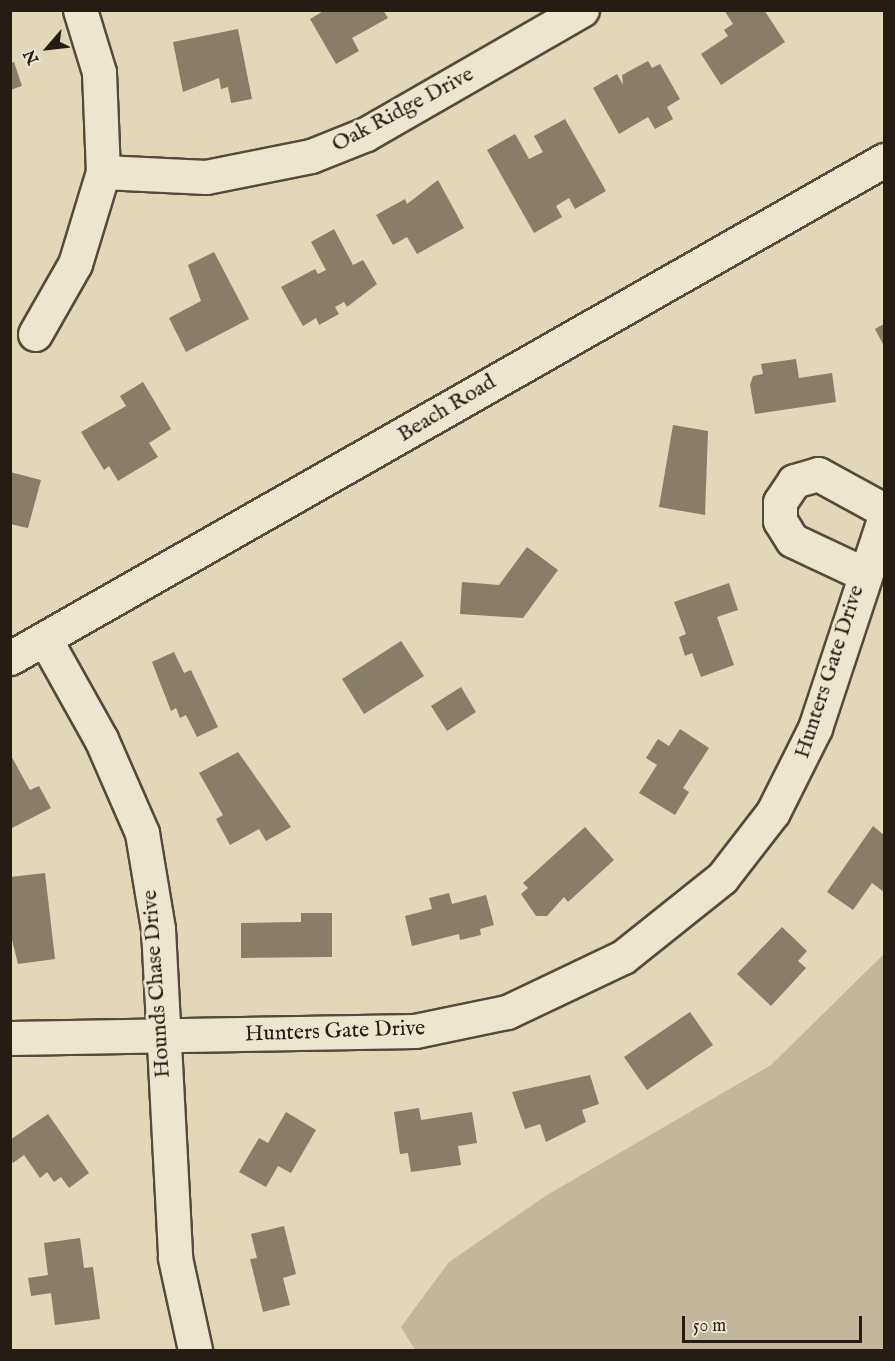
<!DOCTYPE html>
<style>
body{margin:0}
#map{position:relative;width:895px;height:1361px;overflow:hidden;background:#e2d7b6;font-family:"IM FELL English",serif}
div>[style]{position:absolute}
[style*='--x']{left:calc(var(--x)*1px);top:calc(var(--y)*1px);width:calc(var(--w)*1px);rotate:calc(var(--a)*1deg)}
.green>*{inset:0;background:#c2b79a}
.building>*{inset:0;background:#877d68}
.roads{filter:drop-shadow(2px 0 #544b3c) drop-shadow(-2px 0 #544b3c) drop-shadow(0 2px #544b3c) drop-shadow(0 -2px #544b3c)}
.minor>*{height:33px;margin:-16.5px;padding:0 16.5px;transform-origin:16.5px;border-radius:16.5px;background:#ece5d0}
span{translate:-50% -50%;white-space:nowrap;text-align:center;line-height:1.15;-webkit-text-stroke:6px #ece5d0;paint-order:stroke}
.street-label{font-size:22px;color:#251c14}
.frame{position:absolute;inset:0;border:12px solid #251c14;pointer-events:none}
.north{position:absolute;left:18px;top:18px;width:60px;height:60px;-webkit-text-stroke:4px #ece5d0;paint-order:stroke;rotate:242deg;font-size:16px;font-weight:700;line-height:24px;text-align:center;color:#251c14}
.north::after{content:'';display:block;margin:auto;width:21px;height:27px;background:#251c14;clip-path:polygon(50% 0,100% 100%,50% 72%,0 100%)}
.scale{position:absolute;left:682px;top:1316px;width:180px;height:27px;box-sizing:border-box;border:3px solid #251c14;border-top:0;padding-left:8px;font-size:18px;line-height:21px;white-space:nowrap;color:#251c14;-webkit-text-stroke:4px #ece5d0;paint-order:stroke}
</style>
<div id="map">
<div class="green">
<i style="clip-path:polygon(884px 954px,884px 1350px,415px 1350px,401px 1327px,449px 1262px,547px 1195px,771px 1065px)"></i>
</div>
<div class="building">
<i style="clip-path:polygon(325px 10px,383px 10px,388px 18px,352px 38px,359px 51px,336px 64px,310px 19px)"></i>
<i style="clip-path:polygon(724px 10px,764px 10px,785px 42px,721px 85px,701px 54px,728px 36px,724px 30px,733px 24px)"></i>
<i style="clip-path:polygon(238px 29px,252px 99px,231px 103px,228px 87px,221px 89px,219px 78px,183px 92px,173px 42px)"></i>
<i style="clip-path:polygon(648px 61px,652px 68px,660px 64px,680px 99px,667px 107px,673px 119px,655px 129px,648px 117px,619px 134px,593px 88px,617px 74px,623px 85px,622px 75px)"></i>
<i style="clip-path:polygon(14px 62px,22px 86px,10px 90px,10px 63px)"></i>
<i style="clip-path:polygon(565px 119px,606px 191px,575px 209px,569px 198px,556px 206px,562px 217px,534px 233px,487px 150px,515px 134px,529px 159px,543px 152px,534px 136px)"></i>
<i style="clip-path:polygon(438px 180px,464px 228px,417px 254px,407px 237px,393px 245px,376px 215px,405px 199px,407px 204px)"></i>
<i style="clip-path:polygon(334px 229px,353px 265px,363px 260px,377px 284px,347px 307px,344px 302px,335px 307px,339px 314px,319px 325px,316px 318px,303px 326px,281px 287px,315px 269px,318px 274px,326px 270px,311px 242px)"></i>
<i style="clip-path:polygon(214px 252px,249px 319px,186px 352px,169px 318px,201px 301px,188px 265px)"></i>
<i style="clip-path:polygon(884px 324px,884px 346px,875px 329px)"></i>
<i style="clip-path:polygon(796px 359px,799px 378px,832px 373px,836px 402px,755px 414px,750px 385px,753px 376px,763px 374px,761px 364px)"></i>
<i style="clip-path:polygon(143px 382px,171px 429px,149px 443px,158px 457px,118px 481px,109px 466px,104px 470px,81px 432px,126px 406px,120px 396px)"></i>
<i style="clip-path:polygon(673px 425px,708px 431px,705px 515px,659px 507px)"></i>
<i style="clip-path:polygon(10px 472px,41px 480px,28px 528px,10px 524px)"></i>
<i style="clip-path:polygon(527px 547px,558px 570px,523px 618px,460px 614px,462px 582px,499px 585px)"></i>
<i style="clip-path:polygon(729px 583px,738px 610px,717px 617px,734px 665px,701px 677px,692px 653px,685px 656px,679px 637px,686px 634px,674px 602px)"></i>
<i style="clip-path:polygon(401px 641px,424px 676px,364px 714px,342px 679px)"></i>
<i style="clip-path:polygon(174px 652px,184px 673px,191px 670px,218px 727px,197px 737px,186px 715px,180px 718px,176px 708px,171px 711px,152px 662px)"></i>
<i style="clip-path:polygon(461px 687px,476px 712px,447px 731px,431px 706px)"></i>
<i style="clip-path:polygon(680px 729px,709px 748px,683px 788px,689px 792px,675px 815px,639px 793px,657px 765px,646px 758px,658px 739px,669px 746px)"></i>
<i style="clip-path:polygon(238px 752px,291px 827px,266px 841px,259px 829px,230px 845px,216px 819px,223px 815px,199px 773px)"></i>
<i style="clip-path:polygon(10px 754px,30px 790px,39px 786px,51px 808px,10px 829px)"></i>
<i style="clip-path:polygon(873px 826px,884px 835px,884px 892px,872px 883px,853px 910px,827px 892px)"></i>
<i style="clip-path:polygon(585px 827px,614px 860px,568px 902px,564px 897px,547px 916px,536px 916px,521px 894px,528px 888px,523px 883px)"></i>
<i style="clip-path:polygon(45px 873px,55px 959px,18px 964px,10px 932px,10px 877px)"></i>
<i style="clip-path:polygon(449px 893px,452px 904px,486px 895px,494px 925px,480px 929px,481px 935px,460px 940px,459px 934px,412px 946px,405px 916px,432px 909px,429px 898px)"></i>
<i style="clip-path:polygon(301px 913px,332px 913px,332px 957px,241px 958px,241px 923px,301px 922px)"></i>
<i style="clip-path:polygon(782px 927px,807px 951px,798px 961px,806px 968px,771px 1006px,737px 974px)"></i>
<i style="clip-path:polygon(690px 1012px,713px 1045px,647px 1090px,624px 1057px)"></i>
<i style="clip-path:polygon(590px 1075px,599px 1104px,582px 1110px,586px 1122px,546px 1142px,540px 1124px,525px 1129px,512px 1092px)"></i>
<i style="clip-path:polygon(419px 1108px,421px 1120px,472px 1112px,477px 1143px,458px 1146px,461px 1165px,411px 1172px,408px 1153px,400px 1154px,394px 1112px)"></i>
<i style="clip-path:polygon(286px 1112px,316px 1130px,291px 1173px,278px 1166px,266px 1187px,239px 1172px,259px 1138px,268px 1143px)"></i>
<i style="clip-path:polygon(48px 1114px,89px 1173px,69px 1188px,61px 1177px,54px 1182px,47px 1172px,40px 1178px,24px 1155px,13px 1163px,10px 1158px,10px 1140px)"></i>
<i style="clip-path:polygon(284px 1226px,296px 1274px,283px 1278px,290px 1305px,263px 1312px,250px 1259px,257px 1258px,251px 1234px)"></i>
<i style="clip-path:polygon(80px 1238px,84px 1268px,93px 1267px,100px 1319px,55px 1325px,51px 1293px,31px 1296px,28px 1278px,48px 1275px,44px 1243px)"></i>
</div>
<div class="roads">
<div class="minor">
<i style="--x:103;--y:172;--w:103;--a:2.8"></i>
<i style="--x:206;--y:177;--w:107;--a:-11.3"></i>
<i style="--x:311;--y:156;--w:59;--a:-21.8"></i>
<i style="--x:366;--y:134;--w:249;--a:-29.9"></i>
<i style="--x:35;--y:334;--w:81;--a:-60.3"></i>
<i style="--x:75;--y:264;--w:96;--a:-73.1"></i>
<i style="--x:103;--y:172;--w:100;--a:-92.3"></i>
<i style="--x:99;--y:72;--w:65;--a:-107"></i>
<i style="--x:862;--y:573;--w:77;--a:-154.8"></i>
<i style="--x:792;--y:540;--w:22;--a:-122"></i>
<i style="--x:780;--y:521;--w:19;--a:-90"></i>
<i style="--x:780;--y:502;--w:25;--a:-56"></i>
<i style="--x:794;--y:481;--w:25;--a:-16"></i>
<i style="--x:818;--y:474;--w:75;--a:28.6"></i>
<i style="--x:45;--y:639;--w:115;--a:60.8"></i>
<i style="--x:101;--y:739;--w:103;--a:66.4"></i>
<i style="--x:142;--y:833;--w:97;--a:80.5"></i>
<i style="--x:158;--y:929;--w:329;--a:87"></i>
<i style="--x:175;--y:1258;--w:94;--a:77.7"></i>
<i style="--x:10;--y:658;--w:1006;--a:-29.67"></i>
<i style="--x:10;--y:1038;--w:405;--a:-1"></i>
<i style="--x:415;--y:1031;--w:94;--a:-11.7"></i>
<i style="--x:507;--y:1012;--w:128;--a:-25.4"></i>
<i style="--x:623;--y:957;--w:127;--a:-38.6"></i>
<i style="--x:722;--y:878;--w:83;--a:-52.3"></i>
<i style="--x:773;--y:812;--w:94;--a:-63.4"></i>
<i style="--x:815;--y:728;--w:220;--a:-71.7"></i>
</div>
</div>
<div class="street-label">
<span style="left:403px;top:110px;rotate:-28deg">Oak Ridge Drive</span>
<span style="left:447px;top:409px;rotate:-31deg">Beach Road</span>
<span style="left:830px;top:672px;rotate:-72deg">Hunters Gate Drive</span>
<span style="left:157px;top:984px;rotate:-94deg">Hounds Chase Drive</span>
<span style="left:335px;top:1032px;rotate:-2deg">Hunters Gate Drive</span>
</div>
<div class="frame"></div>
<div class="north">N</div>
<div class="scale">50 m</div>
</div>
